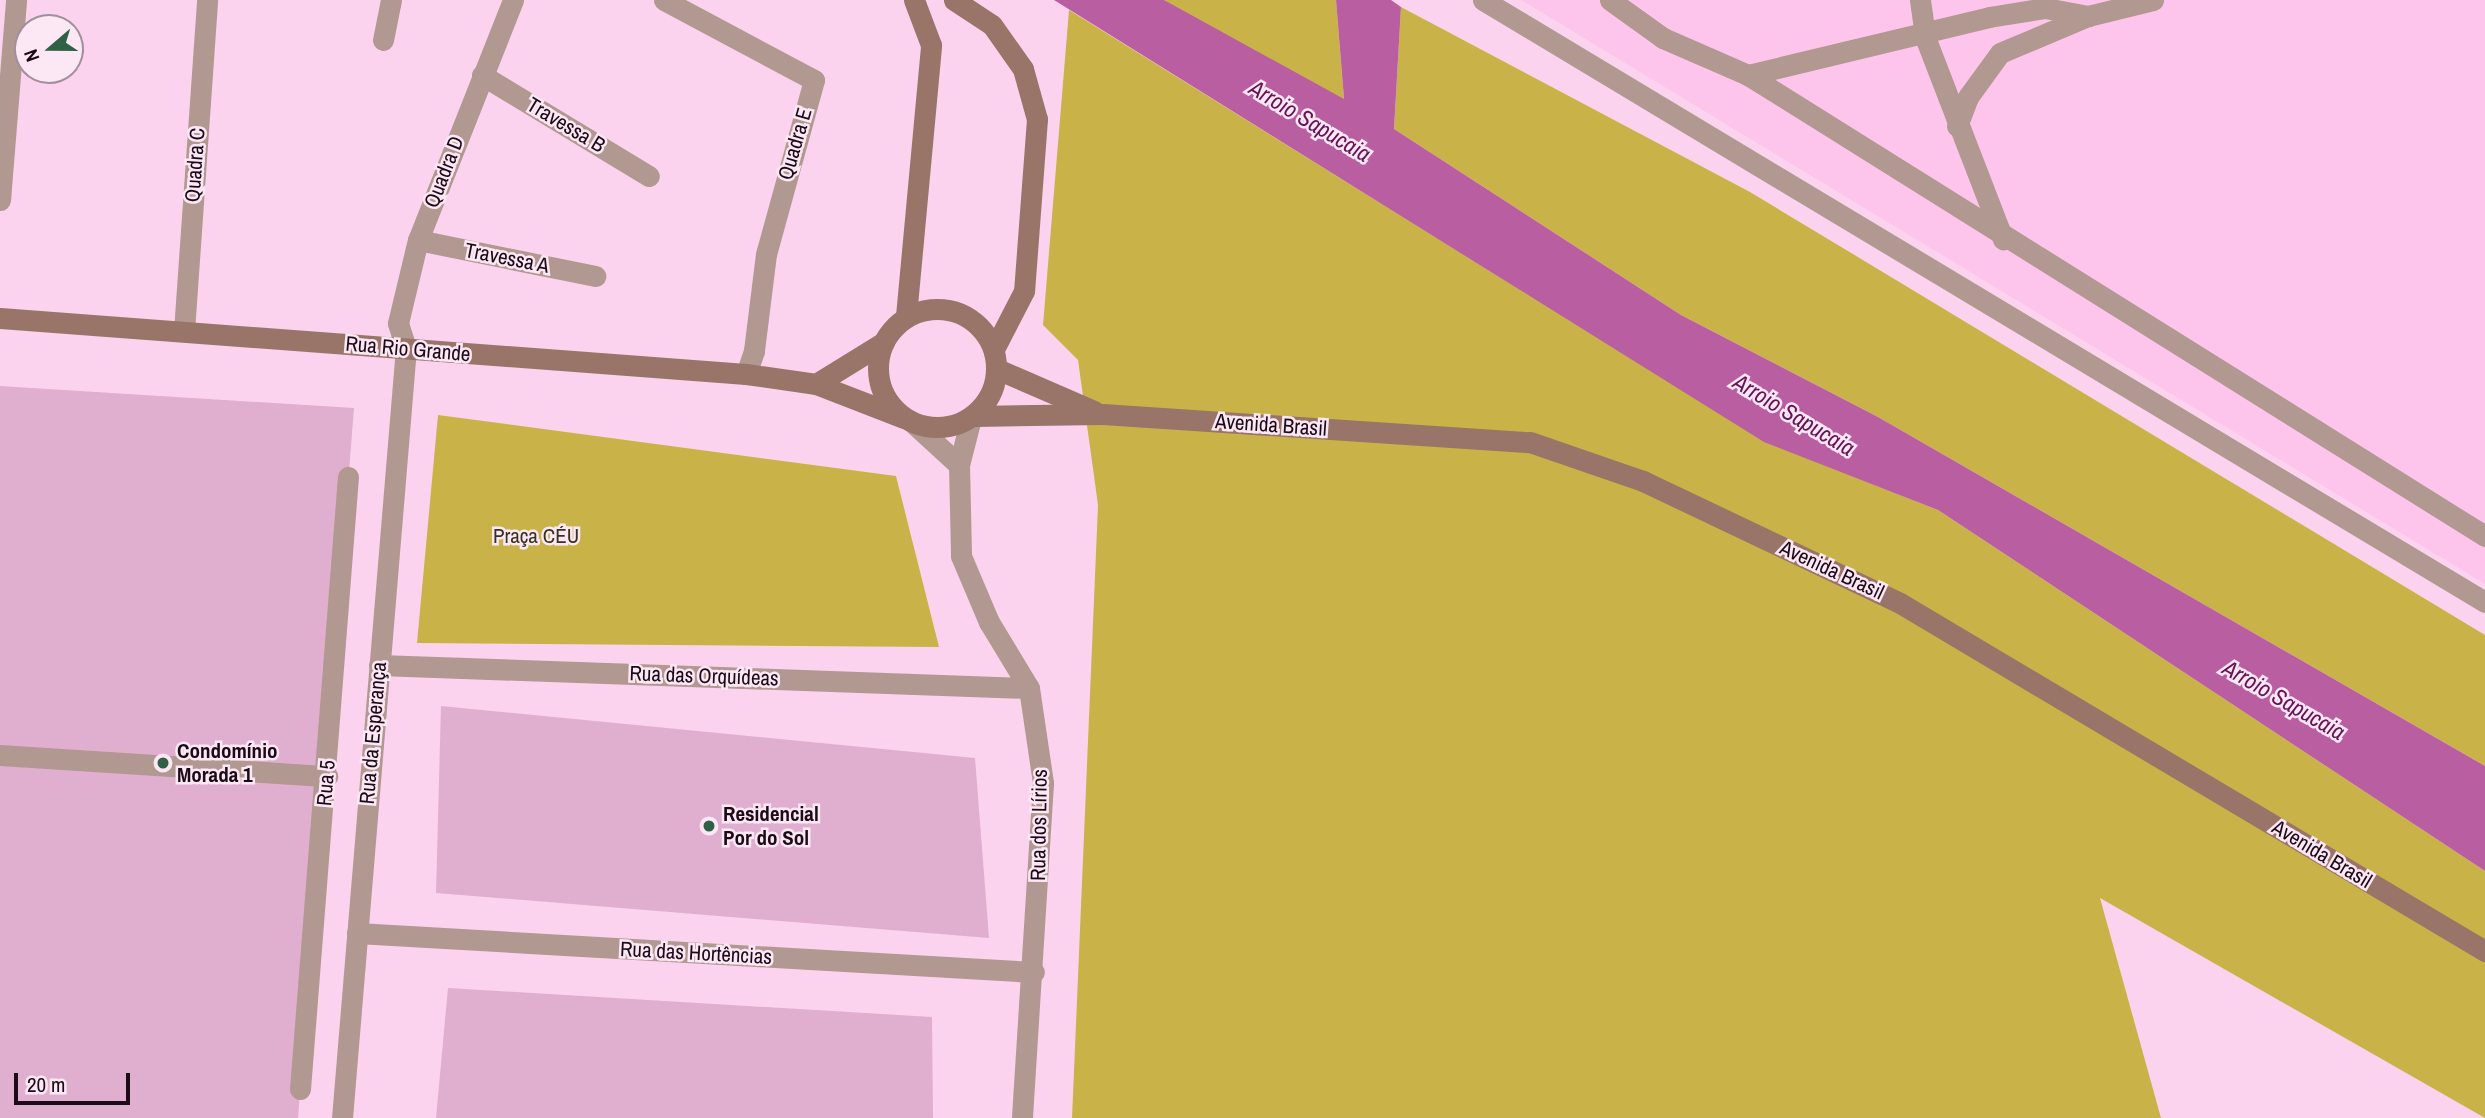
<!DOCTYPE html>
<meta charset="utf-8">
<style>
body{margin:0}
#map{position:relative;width:2485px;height:1118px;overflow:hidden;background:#fcd3ee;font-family:"Archivo Narrow",sans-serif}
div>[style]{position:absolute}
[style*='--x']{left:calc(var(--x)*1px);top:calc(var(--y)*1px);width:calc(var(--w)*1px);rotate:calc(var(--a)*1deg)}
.built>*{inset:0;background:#fec5ec}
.green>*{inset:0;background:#c9b348}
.water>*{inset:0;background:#ba5ea2}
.building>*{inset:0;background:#e0afd0}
.lane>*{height:21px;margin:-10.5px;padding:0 10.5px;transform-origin:10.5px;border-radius:10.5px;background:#b19890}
.street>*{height:21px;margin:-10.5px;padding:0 10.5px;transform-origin:10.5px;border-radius:10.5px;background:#b19890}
.secondary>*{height:21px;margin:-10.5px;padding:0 10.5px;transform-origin:10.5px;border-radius:10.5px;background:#997569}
.secondary>.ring{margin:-10.5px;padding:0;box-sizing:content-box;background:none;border:21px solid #997569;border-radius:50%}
.dots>*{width:19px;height:19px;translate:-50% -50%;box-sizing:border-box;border:4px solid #fce7f5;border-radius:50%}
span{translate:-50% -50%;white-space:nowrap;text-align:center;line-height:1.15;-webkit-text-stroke:5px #fce7f5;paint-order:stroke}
.street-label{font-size:21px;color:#1b0b17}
.park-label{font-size:21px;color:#37321d}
.poi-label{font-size:21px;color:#1b0b17;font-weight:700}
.left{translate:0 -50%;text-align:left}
.water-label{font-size:23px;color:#671156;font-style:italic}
.north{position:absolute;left:14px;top:14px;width:70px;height:70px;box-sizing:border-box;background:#fce7f5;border:2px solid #a28f9c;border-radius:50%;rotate:250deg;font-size:19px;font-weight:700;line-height:28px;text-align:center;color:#1b0b17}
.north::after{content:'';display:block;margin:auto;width:24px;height:32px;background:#2e6146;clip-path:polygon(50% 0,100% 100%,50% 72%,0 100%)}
.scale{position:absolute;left:14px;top:1073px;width:116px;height:32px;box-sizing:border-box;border:4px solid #1b0b17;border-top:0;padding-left:9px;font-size:21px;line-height:24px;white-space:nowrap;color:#1b0b17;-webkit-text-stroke:5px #fce7f5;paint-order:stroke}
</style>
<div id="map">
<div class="built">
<i style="clip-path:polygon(1521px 0,2485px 0,2485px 584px)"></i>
</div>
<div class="green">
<i style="clip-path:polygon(1164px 0,1336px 0,1344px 100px,1191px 17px)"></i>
<i style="clip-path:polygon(1401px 7px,1750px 192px,2485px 635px,2485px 766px,1878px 417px,1681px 315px,1394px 129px)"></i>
<i style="clip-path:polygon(1069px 10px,1764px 441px,1938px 510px,2485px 871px,2485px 1118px,2100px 898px,2161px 1118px,1072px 1118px,1098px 505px,1078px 360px,1043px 325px)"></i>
<i style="clip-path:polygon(438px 415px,896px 476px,939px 647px,417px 643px)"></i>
</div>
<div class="water">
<i style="clip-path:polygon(1054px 0,1164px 0,1344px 99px,1336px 0,1391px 0,1401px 7px,1394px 129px,1681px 315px,1878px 417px,2485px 766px,2485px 871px,1938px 510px,1764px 442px)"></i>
</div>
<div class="building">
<i style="clip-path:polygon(0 386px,354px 408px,298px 1118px,0 1118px)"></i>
<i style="clip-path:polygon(441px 706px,975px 758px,989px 938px,436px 893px)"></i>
<i style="clip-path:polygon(448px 988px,932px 1017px,933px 1118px,436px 1118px)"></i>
</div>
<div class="lane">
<i style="--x:664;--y:0;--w:170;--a:28.1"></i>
<i style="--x:814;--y:80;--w:180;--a:105.4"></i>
<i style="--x:766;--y:254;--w:98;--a:97.1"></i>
<i style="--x:754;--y:351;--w:24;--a:109"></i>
<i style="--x:1483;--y:0;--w:1169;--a:31"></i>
<i style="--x:1610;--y:0;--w:65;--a:35.6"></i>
<i style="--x:1663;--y:38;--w:93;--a:23.5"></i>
<i style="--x:1748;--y:75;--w:869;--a:32.03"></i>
<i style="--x:1920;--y:0;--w:37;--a:82"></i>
<i style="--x:1925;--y:37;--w:217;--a:68.9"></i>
<i style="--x:383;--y:40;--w:41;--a:-78.7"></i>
<i style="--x:1748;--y:75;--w:248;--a:-13.5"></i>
<i style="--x:1989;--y:17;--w:57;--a:-9.1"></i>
<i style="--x:2045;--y:8;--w:44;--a:10.5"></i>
<i style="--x:1957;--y:126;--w:31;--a:-69"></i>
<i style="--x:1968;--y:97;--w:54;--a:-54"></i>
<i style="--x:2000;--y:53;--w:95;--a:-22.8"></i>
<i style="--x:2088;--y:16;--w:67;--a:-13.8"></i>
<i style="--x:0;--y:755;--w:328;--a:3.7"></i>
<i style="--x:300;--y:1089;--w:614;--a:-85.52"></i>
</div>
<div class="street">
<i style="--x:482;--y:75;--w:195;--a:31.2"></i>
<i style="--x:0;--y:200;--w:201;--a:-85.4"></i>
<i style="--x:418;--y:240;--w:181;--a:11.5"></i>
<i style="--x:184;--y:331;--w:332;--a:-86"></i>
<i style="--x:971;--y:418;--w:49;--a:104.3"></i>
<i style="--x:959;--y:465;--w:91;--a:88.7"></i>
<i style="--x:961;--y:556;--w:72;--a:67"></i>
<i style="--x:989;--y:622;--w:77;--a:58.8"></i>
<i style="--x:1029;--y:688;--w:96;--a:81.6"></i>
<i style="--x:1043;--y:783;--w:336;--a:93.6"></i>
<i style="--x:911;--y:421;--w:65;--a:42.5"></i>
<i style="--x:379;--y:665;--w:650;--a:2.03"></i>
<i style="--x:357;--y:933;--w:678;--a:3.3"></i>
<i style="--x:342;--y:1118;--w:773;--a:-85.25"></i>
<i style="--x:406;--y:348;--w:26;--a:-108"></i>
<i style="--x:398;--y:323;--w:85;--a:-76.5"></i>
<i style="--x:418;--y:240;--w:258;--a:-68.4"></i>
</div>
<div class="secondary">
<i style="--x:954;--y:0;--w:45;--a:33.3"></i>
<i style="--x:992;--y:25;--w:54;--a:54.8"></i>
<i style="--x:1023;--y:69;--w:52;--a:74.4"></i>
<i style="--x:1037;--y:119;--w:172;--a:94.3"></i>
<i style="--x:1024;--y:291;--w:65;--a:117.3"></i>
<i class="ring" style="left:878px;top:309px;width:97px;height:97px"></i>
<i style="--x:906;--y:316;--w:272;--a:-84.7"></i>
<i style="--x:931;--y:45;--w:48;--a:-110.7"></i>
<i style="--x:0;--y:318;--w:748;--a:4.29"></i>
<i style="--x:746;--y:374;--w:71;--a:8.1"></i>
<i style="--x:816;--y:384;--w:94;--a:21.1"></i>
<i style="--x:997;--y:369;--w:106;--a:23.4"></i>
<i style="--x:816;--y:384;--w:80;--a:-31.7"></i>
<i style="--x:974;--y:416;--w:129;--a:-0.9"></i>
<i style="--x:1103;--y:414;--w:428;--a:3.8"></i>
<i style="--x:1530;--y:442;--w:120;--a:19"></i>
<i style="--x:1643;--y:481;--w:284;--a:25.4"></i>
<i style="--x:1900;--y:603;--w:681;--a:30.75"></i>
</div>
<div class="dots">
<i style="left:163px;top:763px;background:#2e6146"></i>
<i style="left:709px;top:826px;background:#2e6146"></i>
</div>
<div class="street-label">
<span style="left:566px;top:125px;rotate:31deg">Travessa B</span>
<span style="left:795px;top:144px;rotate:-74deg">Quadra E</span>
<span style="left:195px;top:165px;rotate:-86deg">Quadra C</span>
<span style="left:444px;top:172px;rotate:-69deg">Quadra D</span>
<span style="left:507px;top:258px;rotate:11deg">Travessa A</span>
<span style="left:408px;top:349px;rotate:5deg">Rua Rio Grande</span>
<span style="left:1271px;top:425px;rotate:4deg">Avenida Brasil</span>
<span style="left:1832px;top:570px;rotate:25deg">Avenida Brasil</span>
<span style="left:704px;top:676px;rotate:2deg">Rua das Orquídeas</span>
<span style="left:373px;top:733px;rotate:-85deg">Rua da Esperança</span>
<span style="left:326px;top:783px;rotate:-85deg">Rua 5</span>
<span style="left:1039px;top:825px;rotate:-89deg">Rua dos Lírios</span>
<span style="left:2322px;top:854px;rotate:31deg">Avenida Brasil</span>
<span style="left:696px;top:953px;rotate:3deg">Rua das Hortências</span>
</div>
<div class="park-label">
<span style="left:536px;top:536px">Praça CÉU</span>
</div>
<div class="poi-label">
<span class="left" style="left:177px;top:763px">Condomínio<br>Morada 1</span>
<span class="left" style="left:723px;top:826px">Residencial<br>Por do Sol</span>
</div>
<div class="water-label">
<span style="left:1310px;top:121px;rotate:31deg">Arroio Sapucaia</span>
<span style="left:1794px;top:415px;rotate:31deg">Arroio Sapucaia</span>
<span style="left:2284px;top:700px;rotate:30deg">Arroio Sapucaia</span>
</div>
<div class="north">N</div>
<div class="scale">20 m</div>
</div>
